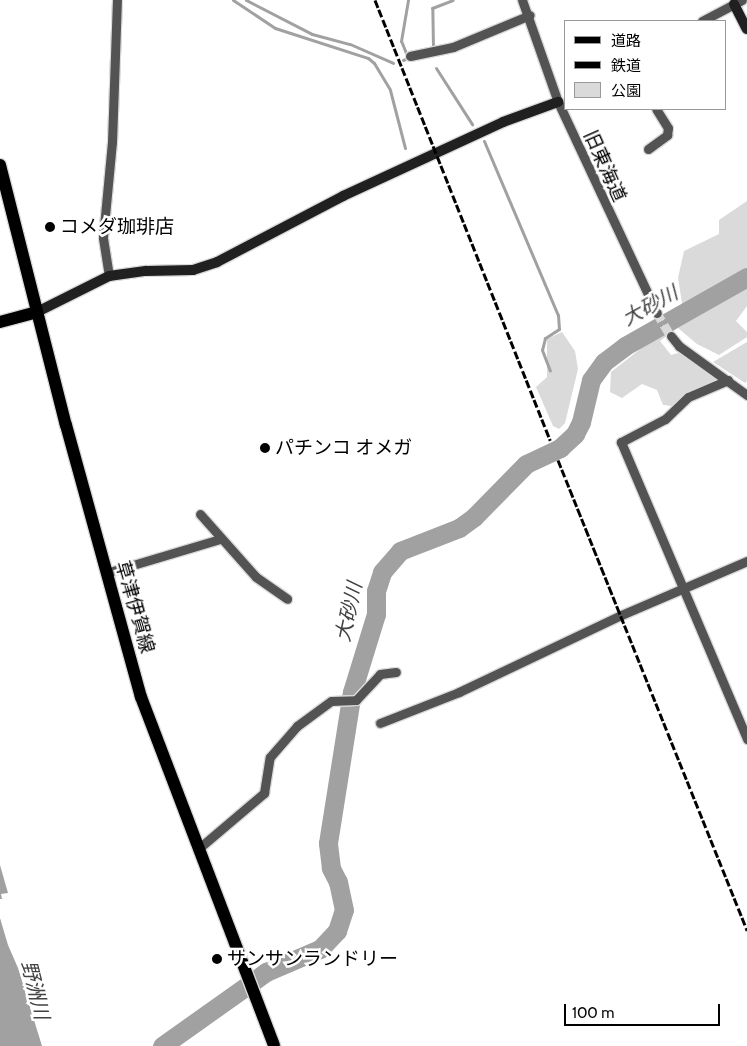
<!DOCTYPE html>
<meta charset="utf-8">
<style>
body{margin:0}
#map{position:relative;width:747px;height:1046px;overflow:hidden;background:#fff;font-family:Cabin,"Noto Sans JP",sans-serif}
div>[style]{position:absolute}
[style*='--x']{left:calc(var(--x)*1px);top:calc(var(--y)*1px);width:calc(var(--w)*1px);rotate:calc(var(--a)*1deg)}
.green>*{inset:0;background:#dadada}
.water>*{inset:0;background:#a1a1a1}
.stream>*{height:3px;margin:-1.5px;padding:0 1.5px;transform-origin:1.5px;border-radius:1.5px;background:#a1a1a1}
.river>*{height:19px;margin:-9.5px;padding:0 9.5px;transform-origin:9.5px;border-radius:9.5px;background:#a1a1a1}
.street-tunnel>*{height:9px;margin-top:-4.5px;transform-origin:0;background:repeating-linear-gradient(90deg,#d9d9d9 0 9px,transparent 0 13.5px)}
.roads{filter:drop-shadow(1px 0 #dbdbdb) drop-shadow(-1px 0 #dbdbdb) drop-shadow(0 1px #dbdbdb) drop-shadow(0 -1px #dbdbdb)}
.street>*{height:9px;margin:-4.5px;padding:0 4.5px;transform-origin:4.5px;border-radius:4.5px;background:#535353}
.secondary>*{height:10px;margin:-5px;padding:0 5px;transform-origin:5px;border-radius:5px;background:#202020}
.primary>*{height:12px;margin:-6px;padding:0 6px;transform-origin:6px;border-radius:6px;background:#000}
.rail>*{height:3px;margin-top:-1.5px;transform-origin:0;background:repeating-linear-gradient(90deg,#000 0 8px,transparent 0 10.5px)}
.dots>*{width:14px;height:14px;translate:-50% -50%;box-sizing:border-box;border:2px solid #fff;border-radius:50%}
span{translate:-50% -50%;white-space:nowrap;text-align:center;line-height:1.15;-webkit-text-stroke:5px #fff;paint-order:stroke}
.street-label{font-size:19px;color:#000}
.poi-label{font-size:19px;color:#000}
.left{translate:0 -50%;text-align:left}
.water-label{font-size:20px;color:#424242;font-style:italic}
.legend{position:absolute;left:564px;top:20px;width:162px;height:90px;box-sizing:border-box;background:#fff;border:1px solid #999;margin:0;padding:6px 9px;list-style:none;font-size:15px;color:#000}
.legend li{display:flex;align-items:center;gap:10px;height:25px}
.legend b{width:25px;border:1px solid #999}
.scale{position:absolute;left:564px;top:1004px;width:156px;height:22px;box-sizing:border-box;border:2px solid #000;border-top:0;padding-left:6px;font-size:15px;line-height:18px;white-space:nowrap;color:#000;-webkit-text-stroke:4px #fff;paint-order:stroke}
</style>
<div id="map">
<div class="green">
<i style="clip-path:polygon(747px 201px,747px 306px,736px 321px,747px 332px,747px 337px,719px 355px,697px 344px,678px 328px,660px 341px,671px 355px,685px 351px,714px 374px,716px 381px,686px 393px,672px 406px,663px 405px,657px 390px,642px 384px,622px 398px,610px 392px,611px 372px,671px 325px,682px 303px,678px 278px,684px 251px,719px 234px,719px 220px)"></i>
<i style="clip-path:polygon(562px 332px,575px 351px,578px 369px,565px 423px,559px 429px,553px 426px,536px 387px,547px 377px,547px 339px)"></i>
<i style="clip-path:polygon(747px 342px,747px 381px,745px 383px,713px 362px)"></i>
</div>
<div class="water">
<i style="clip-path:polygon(0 865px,8px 893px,1px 894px,2px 899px,0 899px)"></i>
<i style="clip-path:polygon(0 918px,8px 945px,18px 968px,42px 1046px,0 1046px)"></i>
</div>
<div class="stream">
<i style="--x:233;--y:0;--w:50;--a:33.7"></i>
<i style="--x:275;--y:28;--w:98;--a:17.9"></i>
<i style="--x:368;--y:58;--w:8;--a:40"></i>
<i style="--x:374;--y:63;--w:31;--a:59"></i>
<i style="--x:390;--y:90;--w:60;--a:75.5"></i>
<i style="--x:246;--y:0;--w:74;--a:27.3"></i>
<i style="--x:312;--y:34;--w:39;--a:15"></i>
<i style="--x:350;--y:44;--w:47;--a:23.8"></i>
<i style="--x:433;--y:47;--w:39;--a:-91"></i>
<i style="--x:432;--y:8;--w:22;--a:-21"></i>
<i style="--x:403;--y:60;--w:5;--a:-22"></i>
<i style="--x:408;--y:58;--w:18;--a:-112"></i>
<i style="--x:401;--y:41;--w:42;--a:-80.3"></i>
<i style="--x:436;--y:68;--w:67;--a:57.3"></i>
<i style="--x:484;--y:141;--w:189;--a:67"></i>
<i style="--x:558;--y:315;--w:14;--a:86"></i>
<i style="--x:559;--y:329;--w:17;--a:147"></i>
<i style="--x:545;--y:338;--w:12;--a:104"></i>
<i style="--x:542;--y:350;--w:22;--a:69"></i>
</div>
<div class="river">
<i style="--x:162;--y:1046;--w:128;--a:-35.4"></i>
<i style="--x:266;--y:972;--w:59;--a:-23.1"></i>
<i style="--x:320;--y:949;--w:25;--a:-47"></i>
<i style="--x:337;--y:931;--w:22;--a:-72"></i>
<i style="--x:344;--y:910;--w:29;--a:-102"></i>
<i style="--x:338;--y:882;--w:16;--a:-117"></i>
<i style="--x:331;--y:868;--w:25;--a:-97"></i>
<i style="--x:328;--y:843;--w:153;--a:-81"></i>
<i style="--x:352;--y:692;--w:82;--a:-72.9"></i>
<i style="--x:376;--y:614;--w:23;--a:-90"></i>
<i style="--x:376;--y:591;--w:20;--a:-72"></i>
<i style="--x:382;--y:572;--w:28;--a:-49"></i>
<i style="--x:400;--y:551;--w:63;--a:-21.3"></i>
<i style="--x:459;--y:528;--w:19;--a:-36"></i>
<i style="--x:474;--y:517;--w:74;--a:-45.5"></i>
<i style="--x:526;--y:464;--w:38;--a:-25"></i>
<i style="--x:560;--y:448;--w:21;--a:-43"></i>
<i style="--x:575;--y:434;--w:13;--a:-63"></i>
<i style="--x:581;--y:422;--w:43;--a:-76.6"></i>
<i style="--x:591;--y:380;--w:22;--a:-54"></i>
<i style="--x:604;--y:362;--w:26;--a:-37"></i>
<i style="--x:625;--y:346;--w:140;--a:-29.5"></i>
</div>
<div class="street-tunnel">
<i style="--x:657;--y:313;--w:27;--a:59"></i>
</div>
<div class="roads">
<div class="street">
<i style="--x:522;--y:0;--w:108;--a:70.6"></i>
<i style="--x:558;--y:102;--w:233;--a:64.9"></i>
<i style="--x:702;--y:21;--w:45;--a:-27.7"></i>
<i style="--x:410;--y:56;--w:44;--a:-11.8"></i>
<i style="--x:453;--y:47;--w:83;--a:-22.6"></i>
<i style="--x:648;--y:149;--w:24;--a:-36"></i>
<i style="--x:667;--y:135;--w:7;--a:-82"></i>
<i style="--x:668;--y:128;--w:22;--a:-122"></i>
<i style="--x:109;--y:276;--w:39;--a:-99"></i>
<i style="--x:103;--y:237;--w:95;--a:-84.6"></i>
<i style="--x:112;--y:142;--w:142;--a:-88"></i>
<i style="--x:671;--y:336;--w:13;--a:51"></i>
<i style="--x:679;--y:346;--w:84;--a:35.8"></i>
<i style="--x:728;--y:380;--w:43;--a:157"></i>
<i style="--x:688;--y:397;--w:32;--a:136"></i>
<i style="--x:665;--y:419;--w:50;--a:152.4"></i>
<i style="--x:621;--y:442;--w:323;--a:67"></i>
<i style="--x:200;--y:514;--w:84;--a:48.4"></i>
<i style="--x:256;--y:577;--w:38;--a:35"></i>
<i style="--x:106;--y:573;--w:119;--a:-16.6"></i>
<i style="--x:380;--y:723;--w:85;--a:-21.4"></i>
<i style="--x:459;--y:692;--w:179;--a:-25.4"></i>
<i style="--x:621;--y:615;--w:137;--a:-23.2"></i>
<i style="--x:198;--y:849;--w:87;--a:-40.3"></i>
<i style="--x:264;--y:793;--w:36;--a:-81"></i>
<i style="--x:270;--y:757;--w:41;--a:-48.9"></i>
<i style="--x:297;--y:726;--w:42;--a:-36.3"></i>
<i style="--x:331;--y:701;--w:25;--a:-2"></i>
<i style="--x:356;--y:700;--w:35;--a:-47"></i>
<i style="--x:380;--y:674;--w:16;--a:-7"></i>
</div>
<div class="secondary">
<i style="--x:734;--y:4;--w:28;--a:63"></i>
<i style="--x:37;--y:312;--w:80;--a:-26.6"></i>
<i style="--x:109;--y:276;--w:37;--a:-8"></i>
<i style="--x:146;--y:271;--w:47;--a:-1.2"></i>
<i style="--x:193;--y:270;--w:25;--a:-18"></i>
<i style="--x:217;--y:262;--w:142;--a:-27.6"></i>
<i style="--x:343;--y:196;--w:176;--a:-24.8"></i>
<i style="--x:503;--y:122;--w:59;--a:-20"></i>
</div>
<div class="primary">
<i style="--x:0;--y:165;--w:268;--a:75.8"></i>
<i style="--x:66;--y:425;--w:282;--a:74.6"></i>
<i style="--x:141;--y:697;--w:373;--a:69.1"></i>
<i style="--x:0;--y:322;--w:38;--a:-15"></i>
</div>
</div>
<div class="rail">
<i style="--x:375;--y:0;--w:474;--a:68.3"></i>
<i style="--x:558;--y:460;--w:507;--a:68.09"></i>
</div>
<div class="dots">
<i style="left:50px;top:227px;background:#000"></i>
<i style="left:265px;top:448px;background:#000"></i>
<i style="left:217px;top:959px;background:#000"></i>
</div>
<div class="street-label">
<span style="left:605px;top:166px;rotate:66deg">旧東海道</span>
<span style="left:135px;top:607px;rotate:74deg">草津伊賀線</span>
</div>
<div class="poi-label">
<span class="left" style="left:60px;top:227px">コメダ珈琲店</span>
<span class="left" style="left:275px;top:448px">パチンコ オメガ</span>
<span class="left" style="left:227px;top:959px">サンサンランドリー</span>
</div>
<div class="water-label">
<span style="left:650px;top:306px;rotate:-29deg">大砂川</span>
<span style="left:349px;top:612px;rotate:-78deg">大砂川</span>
<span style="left:35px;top:990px;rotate:76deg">野洲川</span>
</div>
<ul class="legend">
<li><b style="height:6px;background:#000"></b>道路</li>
<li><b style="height:6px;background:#000"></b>鉄道</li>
<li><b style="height:14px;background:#dadada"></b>公園</li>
</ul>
<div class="scale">100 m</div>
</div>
